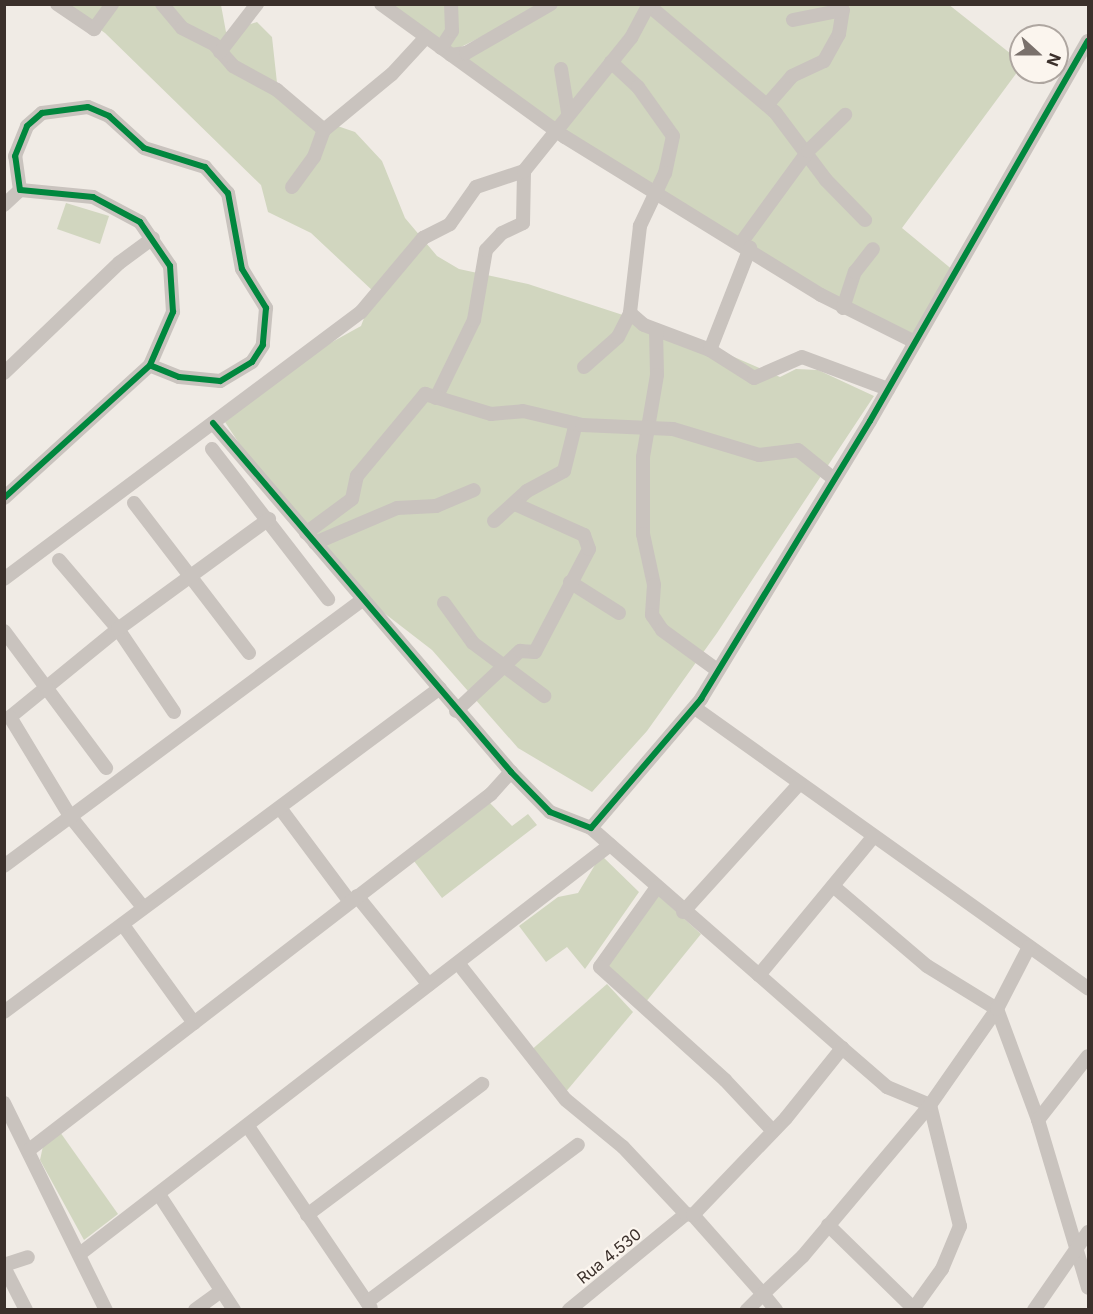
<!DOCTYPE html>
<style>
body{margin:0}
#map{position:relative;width:1093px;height:1314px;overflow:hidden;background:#f0ebe5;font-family:Inter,sans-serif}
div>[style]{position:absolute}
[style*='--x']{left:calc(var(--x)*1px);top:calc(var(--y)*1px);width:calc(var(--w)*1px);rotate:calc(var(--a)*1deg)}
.green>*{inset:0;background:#d1d6bf}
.minor>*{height:14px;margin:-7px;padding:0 7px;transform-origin:7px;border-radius:7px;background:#c9c3be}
.cycleway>*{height:6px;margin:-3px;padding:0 3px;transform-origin:3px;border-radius:3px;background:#00873e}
span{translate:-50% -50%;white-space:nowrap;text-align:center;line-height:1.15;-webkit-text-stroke:4.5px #fbf5ee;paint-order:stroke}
.street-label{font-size:16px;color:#3b302b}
.frame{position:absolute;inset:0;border:6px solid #3b302b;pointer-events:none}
.north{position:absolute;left:1009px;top:24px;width:60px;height:60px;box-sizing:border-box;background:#fbf5ee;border:2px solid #aea6a0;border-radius:50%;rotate:111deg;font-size:16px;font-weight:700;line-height:24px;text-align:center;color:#3b302b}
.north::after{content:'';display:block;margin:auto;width:21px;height:27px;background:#7a716c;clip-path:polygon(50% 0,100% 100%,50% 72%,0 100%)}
</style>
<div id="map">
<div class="green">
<i style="clip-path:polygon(948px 4px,1021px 62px,1021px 67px,902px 228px,954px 271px,913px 338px,827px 293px,547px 120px,460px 60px,558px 5px)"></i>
<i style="clip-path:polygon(64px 5px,221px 5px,226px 32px,257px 22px,272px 37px,277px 83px,317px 119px,355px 132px,382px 161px,405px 218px,437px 256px,459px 269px,528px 284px,681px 334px,780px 377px,796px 369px,818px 370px,874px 396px,717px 633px,647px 731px,592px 792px,518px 748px,432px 650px,366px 599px,262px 478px,225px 422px,287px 367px,361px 326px,374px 292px,311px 233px,268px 212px,261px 185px,105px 33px)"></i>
<i style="clip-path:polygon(386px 5px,545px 5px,451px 52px)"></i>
<i style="clip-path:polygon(66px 203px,109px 216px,100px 244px,57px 229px)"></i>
<i style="clip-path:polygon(490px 803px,512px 826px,528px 814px,537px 825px,442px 898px,414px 861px)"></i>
<i style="clip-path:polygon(601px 855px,639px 892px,585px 969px,567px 947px,546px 962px,519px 926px,558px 897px,578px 893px)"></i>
<i style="clip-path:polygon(657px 894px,701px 934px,645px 1003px,611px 975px,608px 965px)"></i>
<i style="clip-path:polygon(607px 984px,633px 1012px,564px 1094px,529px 1052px)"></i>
<i style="clip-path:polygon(60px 1132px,118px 1214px,84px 1240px,40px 1160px,43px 1146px)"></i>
</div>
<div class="minor">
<i style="--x:57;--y:4;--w:45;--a:34"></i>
<i style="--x:94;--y:29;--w:31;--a:-54"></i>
<i style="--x:162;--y:4;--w:31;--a:50"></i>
<i style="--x:182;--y:28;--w:36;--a:27"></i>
<i style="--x:214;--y:44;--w:29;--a:49"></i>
<i style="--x:233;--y:66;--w:50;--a:28.6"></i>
<i style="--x:277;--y:90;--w:62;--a:40.4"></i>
<i style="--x:381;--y:4;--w:227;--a:35.9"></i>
<i style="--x:565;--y:137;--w:301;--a:31.7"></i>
<i style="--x:821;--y:295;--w:105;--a:26.6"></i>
<i style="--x:647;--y:4;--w:167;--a:40.2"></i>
<i style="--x:775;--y:112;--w:85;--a:53.1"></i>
<i style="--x:826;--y:180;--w:56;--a:45.7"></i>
<i style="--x:441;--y:48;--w:20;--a:-57"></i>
<i style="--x:452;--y:31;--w:27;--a:-92"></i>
<i style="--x:220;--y:52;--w:61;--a:-52.4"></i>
<i style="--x:451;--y:55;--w:15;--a:-8"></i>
<i style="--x:466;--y:53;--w:98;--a:-30"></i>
<i style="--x:611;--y:62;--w:37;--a:43"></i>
<i style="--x:638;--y:87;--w:60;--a:54.5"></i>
<i style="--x:673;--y:136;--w:38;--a:102"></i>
<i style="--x:665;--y:173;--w:59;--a:115.3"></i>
<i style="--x:640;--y:226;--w:88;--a:96.6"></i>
<i style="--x:630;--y:313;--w:18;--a:41"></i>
<i style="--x:644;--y:325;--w:71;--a:20.7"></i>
<i style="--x:710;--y:350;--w:52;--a:32.5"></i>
<i style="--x:754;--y:378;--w:52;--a:-23.6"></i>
<i style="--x:802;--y:357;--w:92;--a:20.4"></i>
<i style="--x:561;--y:69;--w:44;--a:80.8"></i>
<i style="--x:767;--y:105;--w:38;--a:-49"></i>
<i style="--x:792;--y:76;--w:35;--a:-25"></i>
<i style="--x:824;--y:61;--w:31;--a:-61"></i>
<i style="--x:839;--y:34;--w:24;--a:-81"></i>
<i style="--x:843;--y:10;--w:51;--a:168.7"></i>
<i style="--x:292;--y:187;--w:37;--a:-54"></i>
<i style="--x:314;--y:157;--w:29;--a:-70"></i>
<i style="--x:324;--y:130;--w:88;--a:-39.5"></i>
<i style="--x:392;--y:74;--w:50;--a:-47.4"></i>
<i style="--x:4;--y:205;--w:22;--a:-43"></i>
<i style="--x:741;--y:243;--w:114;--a:-53.9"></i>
<i style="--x:808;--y:151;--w:52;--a:-44.2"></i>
<i style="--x:843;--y:308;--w:38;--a:-72"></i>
<i style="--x:855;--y:272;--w:29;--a:-52"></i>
<i style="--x:656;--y:330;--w:45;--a:88.7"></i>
<i style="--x:657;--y:375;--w:83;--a:99.7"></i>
<i style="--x:643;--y:457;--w:77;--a:90"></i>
<i style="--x:643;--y:534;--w:52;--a:77.8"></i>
<i style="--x:654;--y:585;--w:30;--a:94"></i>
<i style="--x:652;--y:615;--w:18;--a:56"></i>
<i style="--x:662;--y:630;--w:68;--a:36"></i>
<i style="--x:710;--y:350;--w:110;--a:-68.6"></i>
<i style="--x:584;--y:367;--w:45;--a:-41.4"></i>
<i style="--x:618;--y:337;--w:27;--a:-63"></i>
<i style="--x:4;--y:373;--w:159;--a:-43.7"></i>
<i style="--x:119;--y:263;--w:42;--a:-36.3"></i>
<i style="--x:436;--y:398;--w:87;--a:-64"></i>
<i style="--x:474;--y:320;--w:71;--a:-80.3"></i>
<i style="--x:486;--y:250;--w:23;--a:-47"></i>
<i style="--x:502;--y:233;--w:23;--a:-25"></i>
<i style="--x:523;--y:223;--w:52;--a:-88.9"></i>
<i style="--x:213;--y:423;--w:459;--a:49.5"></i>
<i style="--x:511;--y:772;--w:56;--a:45.7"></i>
<i style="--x:550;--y:812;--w:44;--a:21.3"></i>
<i style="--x:591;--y:828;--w:170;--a:-49.5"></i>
<i style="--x:701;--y:699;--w:325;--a:-58.7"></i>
<i style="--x:870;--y:421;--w:438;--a:-60.2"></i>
<i style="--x:212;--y:449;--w:190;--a:52.3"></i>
<i style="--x:4;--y:498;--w:197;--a:-42.3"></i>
<i style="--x:150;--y:365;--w:58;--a:-66.5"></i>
<i style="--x:173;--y:312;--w:46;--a:-93.7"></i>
<i style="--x:170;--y:266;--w:53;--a:-124.3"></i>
<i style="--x:140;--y:222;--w:53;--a:-152"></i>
<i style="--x:93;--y:197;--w:73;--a:-174.5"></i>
<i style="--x:20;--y:190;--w:34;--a:-98"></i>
<i style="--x:15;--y:156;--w:32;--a:-68"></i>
<i style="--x:27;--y:126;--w:20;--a:-41"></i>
<i style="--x:42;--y:113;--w:46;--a:-7.4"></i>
<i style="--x:88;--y:107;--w:23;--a:23"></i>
<i style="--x:109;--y:116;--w:47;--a:42.4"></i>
<i style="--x:144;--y:148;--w:64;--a:17.3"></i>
<i style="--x:205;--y:167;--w:35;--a:49"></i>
<i style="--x:228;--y:193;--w:77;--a:79.6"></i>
<i style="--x:242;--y:269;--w:46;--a:58.4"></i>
<i style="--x:266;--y:308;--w:37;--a:95"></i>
<i style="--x:263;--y:345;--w:20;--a:123"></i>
<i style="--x:252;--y:362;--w:37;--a:149"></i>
<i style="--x:220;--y:381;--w:41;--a:-174.4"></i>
<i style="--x:179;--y:377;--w:31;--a:-158"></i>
<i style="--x:134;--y:503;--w:189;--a:52.5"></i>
<i style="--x:494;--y:521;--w:45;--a:-42.3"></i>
<i style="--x:527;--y:491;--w:42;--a:-28.4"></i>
<i style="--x:564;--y:471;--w:49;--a:-76"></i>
<i style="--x:306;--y:533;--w:57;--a:-36.5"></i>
<i style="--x:352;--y:499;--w:24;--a:-78"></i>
<i style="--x:357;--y:476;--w:107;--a:-50.3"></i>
<i style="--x:425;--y:394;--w:69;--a:16.9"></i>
<i style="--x:491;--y:414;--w:32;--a:-5"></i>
<i style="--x:523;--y:411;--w:61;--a:13.3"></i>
<i style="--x:582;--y:425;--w:91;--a:2.5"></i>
<i style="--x:673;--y:429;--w:90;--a:16.8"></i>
<i style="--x:759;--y:455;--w:39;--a:-7"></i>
<i style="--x:798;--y:450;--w:46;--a:38.9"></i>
<i style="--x:315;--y:543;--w:89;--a:-23.1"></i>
<i style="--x:397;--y:508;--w:39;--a:-3"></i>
<i style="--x:436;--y:506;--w:41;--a:-22.8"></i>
<i style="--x:59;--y:560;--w:91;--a:49.5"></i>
<i style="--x:118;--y:629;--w:139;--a:140.8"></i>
<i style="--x:10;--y:717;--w:116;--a:58.8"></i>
<i style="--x:70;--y:816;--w:117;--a:51.3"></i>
<i style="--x:4;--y:579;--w:446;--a:-36.8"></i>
<i style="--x:361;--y:312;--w:97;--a:-50"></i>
<i style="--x:423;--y:238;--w:30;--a:-27"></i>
<i style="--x:450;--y:224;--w:45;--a:-54.9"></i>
<i style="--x:476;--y:187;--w:51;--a:-18.4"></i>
<i style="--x:524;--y:171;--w:171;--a:-51.2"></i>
<i style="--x:631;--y:38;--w:38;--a:-62"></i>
<i style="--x:570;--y:582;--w:58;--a:32.3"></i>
<i style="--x:444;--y:603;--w:49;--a:54.1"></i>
<i style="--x:473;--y:643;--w:89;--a:36.7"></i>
<i style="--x:4;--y:631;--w:171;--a:53.3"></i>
<i style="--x:695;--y:708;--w:483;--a:35.5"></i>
<i style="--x:456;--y:711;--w:88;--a:-43.2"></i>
<i style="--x:520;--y:651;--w:15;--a:4"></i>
<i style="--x:535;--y:652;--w:116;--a:-62.3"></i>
<i style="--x:589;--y:549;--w:15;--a:-110"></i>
<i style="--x:584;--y:535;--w:76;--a:-155.8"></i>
<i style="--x:174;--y:712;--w:100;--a:-124"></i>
<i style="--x:118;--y:629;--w:187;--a:-36.1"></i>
<i style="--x:280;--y:808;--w:117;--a:53.3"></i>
<i style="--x:591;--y:828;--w:223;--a:41.2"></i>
<i style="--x:4;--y:866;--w:446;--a:-36.6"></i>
<i style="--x:833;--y:886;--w:123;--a:40.4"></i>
<i style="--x:927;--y:966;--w:82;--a:31.6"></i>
<i style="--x:997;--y:1009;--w:118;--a:69.7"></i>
<i style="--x:1038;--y:1120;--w:175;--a:73.4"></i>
<i style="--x:657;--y:887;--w:98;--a:125.5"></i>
<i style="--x:600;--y:967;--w:169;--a:42.1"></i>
<i style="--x:725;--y:1080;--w:69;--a:46.8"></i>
<i style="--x:357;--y:896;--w:114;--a:51"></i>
<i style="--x:683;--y:912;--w:173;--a:-47.8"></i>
<i style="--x:123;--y:925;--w:121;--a:54.1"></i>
<i style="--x:458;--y:963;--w:174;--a:51.8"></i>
<i style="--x:566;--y:1100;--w:74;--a:39.5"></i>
<i style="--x:623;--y:1147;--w:92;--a:46.8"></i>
<i style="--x:4;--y:1012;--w:543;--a:-36.62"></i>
<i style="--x:842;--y:1048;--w:111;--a:-138.7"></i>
<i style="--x:759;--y:975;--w:179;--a:-50.4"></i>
<i style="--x:4;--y:1103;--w:231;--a:63.8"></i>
<i style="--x:1038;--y:1120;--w:81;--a:-52"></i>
<i style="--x:249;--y:1128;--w:217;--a:55.9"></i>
<i style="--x:29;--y:1150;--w:583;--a:-37.62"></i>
<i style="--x:491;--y:794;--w:30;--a:-48"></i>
<i style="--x:160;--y:1196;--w:136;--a:57"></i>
<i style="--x:307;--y:1215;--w:219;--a:-36.8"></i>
<i style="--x:693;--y:1215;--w:106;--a:48.5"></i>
<i style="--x:763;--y:1294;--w:23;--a:135"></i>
<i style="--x:828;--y:1225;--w:122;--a:44.3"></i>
<i style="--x:81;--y:1253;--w:668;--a:-37.64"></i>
<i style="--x:4;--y:1265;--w:25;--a:-18"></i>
<i style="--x:4;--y:1267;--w:48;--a:62.9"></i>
<i style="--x:367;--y:1302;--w:263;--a:-36.7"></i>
<i style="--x:195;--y:1310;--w:32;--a:-36"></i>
<i style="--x:569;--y:1310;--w:151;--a:-39.4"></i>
<i style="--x:686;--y:1214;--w:7;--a:8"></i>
<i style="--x:693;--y:1215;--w:134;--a:-46.2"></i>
<i style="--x:786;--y:1118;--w:90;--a:-51.3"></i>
<i style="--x:842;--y:1048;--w:60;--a:40.9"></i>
<i style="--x:887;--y:1087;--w:47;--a:22.7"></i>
<i style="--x:930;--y:1105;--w:125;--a:76.1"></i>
<i style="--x:960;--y:1226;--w:47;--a:112.7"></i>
<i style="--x:942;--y:1269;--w:48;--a:125.7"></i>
<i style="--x:776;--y:1310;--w:21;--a:-129"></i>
<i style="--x:763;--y:1294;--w:55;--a:-43.5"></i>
<i style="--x:803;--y:1256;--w:197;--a:-49.9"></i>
<i style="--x:930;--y:1105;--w:117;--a:-55.1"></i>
<i style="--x:997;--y:1009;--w:70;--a:-62.7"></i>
<i style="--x:1034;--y:1310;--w:95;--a:-55.3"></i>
</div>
<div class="cycleway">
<i style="--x:213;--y:423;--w:459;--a:49.5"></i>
<i style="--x:511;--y:772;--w:56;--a:45.7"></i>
<i style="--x:550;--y:812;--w:44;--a:21.3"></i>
<i style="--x:591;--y:828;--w:170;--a:-49.5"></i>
<i style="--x:701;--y:699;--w:325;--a:-58.7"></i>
<i style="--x:870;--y:421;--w:438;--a:-60.2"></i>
<i style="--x:4;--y:498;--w:197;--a:-42.3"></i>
<i style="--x:150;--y:365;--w:58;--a:-66.5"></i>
<i style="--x:173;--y:312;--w:46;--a:-93.7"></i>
<i style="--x:170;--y:266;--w:53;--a:-124.3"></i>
<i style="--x:140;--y:222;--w:53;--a:-152"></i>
<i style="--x:93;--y:197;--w:73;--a:-174.5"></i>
<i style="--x:20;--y:190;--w:34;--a:-98"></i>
<i style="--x:15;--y:156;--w:32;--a:-68"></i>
<i style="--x:27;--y:126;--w:20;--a:-41"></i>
<i style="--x:42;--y:113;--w:46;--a:-7.4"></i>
<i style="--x:88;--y:107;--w:23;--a:23"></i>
<i style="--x:109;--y:116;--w:47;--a:42.4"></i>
<i style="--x:144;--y:148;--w:64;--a:17.3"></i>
<i style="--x:205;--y:167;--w:35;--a:49"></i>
<i style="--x:228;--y:193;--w:77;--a:79.6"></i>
<i style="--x:242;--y:269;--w:46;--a:58.4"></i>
<i style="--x:266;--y:308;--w:37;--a:95"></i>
<i style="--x:263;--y:345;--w:20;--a:123"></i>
<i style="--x:252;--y:362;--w:37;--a:149"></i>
<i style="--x:220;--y:381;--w:41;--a:-174.4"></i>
<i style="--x:179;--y:377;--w:31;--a:-158"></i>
</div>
<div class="street-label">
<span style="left:609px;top:1256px;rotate:-39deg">Rua 4.530</span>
</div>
<div class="frame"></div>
<div class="north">N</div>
</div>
